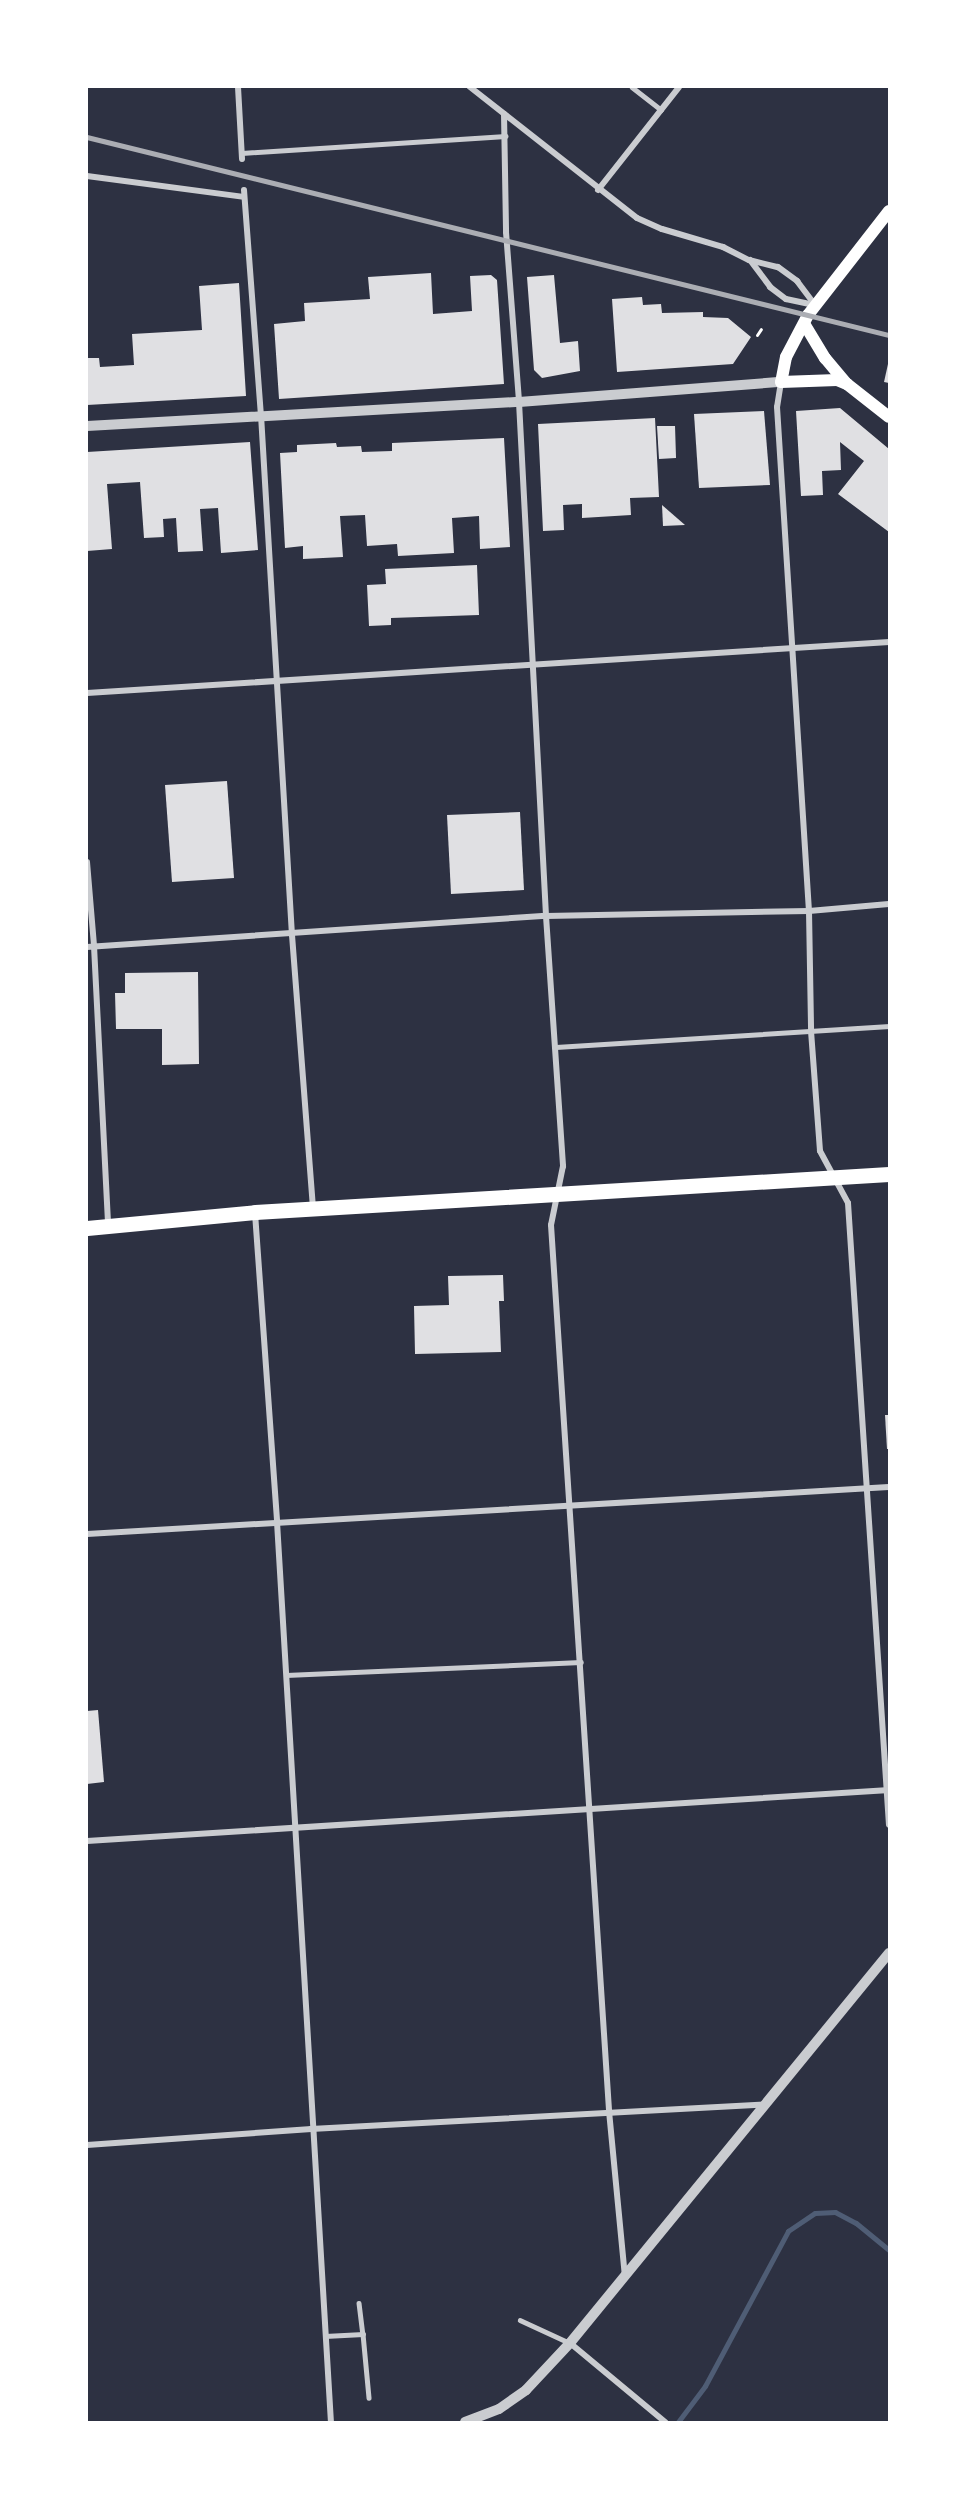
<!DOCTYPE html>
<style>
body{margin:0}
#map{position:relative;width:976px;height:2509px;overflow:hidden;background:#2d3142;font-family:Jost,sans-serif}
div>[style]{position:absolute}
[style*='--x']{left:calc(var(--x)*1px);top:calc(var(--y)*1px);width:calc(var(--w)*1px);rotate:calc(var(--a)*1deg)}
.stream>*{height:5px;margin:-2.5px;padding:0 2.5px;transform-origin:2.5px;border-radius:2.5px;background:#4f5d75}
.building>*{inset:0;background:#e0e0e3}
.path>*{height:3px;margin:-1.5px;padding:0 1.5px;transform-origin:1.5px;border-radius:1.5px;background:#fff}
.service>*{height:4.5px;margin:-2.25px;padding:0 2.25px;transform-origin:2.25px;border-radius:2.25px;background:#caccd0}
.minor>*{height:6px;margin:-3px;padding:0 3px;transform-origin:3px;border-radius:3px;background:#caccd0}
.tertiary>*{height:10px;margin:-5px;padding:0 5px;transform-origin:5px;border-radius:5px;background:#caccd0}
.secondary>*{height:12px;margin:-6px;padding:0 6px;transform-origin:6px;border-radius:6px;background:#fff}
.primary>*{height:15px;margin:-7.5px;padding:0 7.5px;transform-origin:7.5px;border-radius:7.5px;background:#fff}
.rail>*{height:4.5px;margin:-2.25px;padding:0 2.25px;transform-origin:2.25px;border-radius:2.25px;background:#abadb3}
span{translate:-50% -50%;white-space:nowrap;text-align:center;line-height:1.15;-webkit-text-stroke:4.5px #fff;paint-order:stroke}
.frame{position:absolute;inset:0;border:88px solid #fff;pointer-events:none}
</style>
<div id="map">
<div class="stream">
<i style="--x:678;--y:2422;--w:45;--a:-53.1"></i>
<i style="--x:705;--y:2386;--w:176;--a:-61.8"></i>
<i style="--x:788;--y:2231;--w:32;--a:-34"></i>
<i style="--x:815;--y:2213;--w:20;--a:-3"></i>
<i style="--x:835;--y:2212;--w:24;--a:28"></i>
<i style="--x:856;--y:2223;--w:43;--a:39.3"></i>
</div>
<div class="building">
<i style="clip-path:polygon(431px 273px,433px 314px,472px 311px,470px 276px,491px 275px,497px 280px,504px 384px,279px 399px,274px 324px,305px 321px,304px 303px,370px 299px,368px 277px)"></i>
<i style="clip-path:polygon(554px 275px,560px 343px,578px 341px,580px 371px,542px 378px,534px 370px,527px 277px)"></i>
<i style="clip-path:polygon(239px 283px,246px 396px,87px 405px,87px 358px,99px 358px,100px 367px,134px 365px,132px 334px,202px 330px,199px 286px)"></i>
<i style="clip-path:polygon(642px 297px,643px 305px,661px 304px,662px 313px,703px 312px,703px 317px,728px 318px,751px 337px,733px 364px,617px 372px,612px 299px)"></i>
<i style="clip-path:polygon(888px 364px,889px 364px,889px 383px,884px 382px)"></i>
<i style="clip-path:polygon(840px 408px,889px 449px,889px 532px,838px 494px,864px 461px,840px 442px,841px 470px,822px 471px,823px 495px,801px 496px,796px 411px)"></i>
<i style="clip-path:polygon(764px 411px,770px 485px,699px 488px,694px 414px)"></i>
<i style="clip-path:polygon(655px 418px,659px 497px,630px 498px,631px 515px,582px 518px,582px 504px,563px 505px,564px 530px,543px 531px,538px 424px)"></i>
<i style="clip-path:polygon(657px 426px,675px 426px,676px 458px,659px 459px)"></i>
<i style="clip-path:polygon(504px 438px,510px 547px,480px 549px,479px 516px,452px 518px,454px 553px,398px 556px,397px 544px,367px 546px,365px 515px,340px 516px,343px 557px,303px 559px,303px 546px,285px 548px,280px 453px,297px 452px,297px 445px,336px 443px,337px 447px,361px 446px,362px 452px,392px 451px,392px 443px)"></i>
<i style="clip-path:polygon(250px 442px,258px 550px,221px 553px,218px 508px,200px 509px,203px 551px,178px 552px,176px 518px,163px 519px,164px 537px,144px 538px,140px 482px,107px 484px,112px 549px,87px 551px,87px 452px)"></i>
<i style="clip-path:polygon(662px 505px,685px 525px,663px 526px)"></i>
<i style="clip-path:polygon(477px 565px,479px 615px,391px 618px,391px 625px,369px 626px,367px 585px,386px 584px,385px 569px)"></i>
<i style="clip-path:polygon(227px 781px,234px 878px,172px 882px,165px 785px)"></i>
<i style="clip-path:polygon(520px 812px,524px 890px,451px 894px,447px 815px)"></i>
<i style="clip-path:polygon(198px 972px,199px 1064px,162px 1065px,162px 1029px,116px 1029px,115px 993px,125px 993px,125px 973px)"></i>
<i style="clip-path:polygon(503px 1275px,504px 1301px,499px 1301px,501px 1352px,415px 1354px,414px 1306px,449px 1305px,448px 1276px)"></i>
<i style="clip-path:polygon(885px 1415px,889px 1415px,889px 1449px,887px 1449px)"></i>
<i style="clip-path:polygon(98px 1710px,104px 1782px,87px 1784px,87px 1711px)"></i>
</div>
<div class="path">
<i style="--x:757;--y:335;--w:7;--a:-56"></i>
</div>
<div class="service">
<i style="--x:632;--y:87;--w:37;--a:38"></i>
<i style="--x:242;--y:153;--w:264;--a:-3.7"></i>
<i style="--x:556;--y:1047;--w:334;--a:-3.6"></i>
<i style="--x:286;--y:1675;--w:295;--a:-2.5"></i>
<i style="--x:359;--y:2303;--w:31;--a:83"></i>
<i style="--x:520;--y:2320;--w:55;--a:24.7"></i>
<i style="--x:325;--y:2336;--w:38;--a:-3"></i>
<i style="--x:363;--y:2334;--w:64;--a:84.6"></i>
</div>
<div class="minor">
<i style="--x:238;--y:87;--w:72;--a:86.8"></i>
<i style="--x:470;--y:87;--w:212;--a:38.1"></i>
<i style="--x:637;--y:218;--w:27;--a:24"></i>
<i style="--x:662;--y:229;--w:64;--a:16.4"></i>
<i style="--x:723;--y:247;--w:29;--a:27"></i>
<i style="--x:749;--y:260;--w:30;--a:14"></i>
<i style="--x:778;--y:267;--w:24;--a:36"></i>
<i style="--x:797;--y:281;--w:30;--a:53"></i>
<i style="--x:504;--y:114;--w:118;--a:89"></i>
<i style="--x:506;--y:232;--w:170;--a:85.6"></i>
<i style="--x:519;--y:402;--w:515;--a:86.99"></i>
<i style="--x:546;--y:916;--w:251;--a:86.1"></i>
<i style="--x:563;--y:1166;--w:60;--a:101.5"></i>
<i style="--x:551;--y:1225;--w:888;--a:86.25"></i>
<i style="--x:609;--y:2111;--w:166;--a:84.5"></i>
<i style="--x:87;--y:176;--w:158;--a:7.6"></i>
<i style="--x:244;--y:190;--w:226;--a:85.7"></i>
<i style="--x:261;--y:415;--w:521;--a:86.59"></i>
<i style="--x:292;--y:935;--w:274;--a:85.6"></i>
<i style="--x:598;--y:190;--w:131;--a:-51.8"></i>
<i style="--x:750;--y:260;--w:34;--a:53"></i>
<i style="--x:770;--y:287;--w:20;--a:37"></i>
<i style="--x:786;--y:299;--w:30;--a:12"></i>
<i style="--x:781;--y:382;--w:25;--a:99"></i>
<i style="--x:777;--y:407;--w:505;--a:86.37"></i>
<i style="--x:809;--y:911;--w:120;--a:89"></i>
<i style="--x:811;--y:1031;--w:120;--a:85.7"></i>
<i style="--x:820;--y:1151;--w:59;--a:61.7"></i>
<i style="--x:848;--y:1203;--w:623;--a:86.23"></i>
<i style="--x:87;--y:693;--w:804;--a:-3.64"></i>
<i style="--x:87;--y:862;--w:84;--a:85.2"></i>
<i style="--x:94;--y:946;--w:278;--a:87.1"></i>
<i style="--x:87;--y:947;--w:460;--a:-3.9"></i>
<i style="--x:546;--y:916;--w:263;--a:-1.1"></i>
<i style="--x:809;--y:911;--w:80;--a:-5"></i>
<i style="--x:255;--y:1213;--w:310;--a:85.9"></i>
<i style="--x:277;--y:1522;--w:902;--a:86.57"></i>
<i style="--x:87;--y:1534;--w:803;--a:-3.35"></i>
<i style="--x:87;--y:1841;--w:804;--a:-3.64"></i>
<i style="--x:87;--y:2145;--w:225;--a:-4.1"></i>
<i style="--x:311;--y:2129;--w:456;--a:-3.1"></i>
<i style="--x:570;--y:2343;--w:124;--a:39.7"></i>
</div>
<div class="tertiary">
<i style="--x:87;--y:426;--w:433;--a:-3.2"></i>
<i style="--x:519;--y:402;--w:263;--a:-4.4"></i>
<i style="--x:465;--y:2422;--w:36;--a:-21"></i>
<i style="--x:499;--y:2409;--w:33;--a:-35"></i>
<i style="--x:526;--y:2390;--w:64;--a:-46.9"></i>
<i style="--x:570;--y:2343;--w:504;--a:-50.72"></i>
</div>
<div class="secondary">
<i style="--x:889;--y:211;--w:132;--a:127.9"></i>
<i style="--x:808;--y:315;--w:47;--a:117.6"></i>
<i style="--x:786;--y:357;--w:25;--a:101"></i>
<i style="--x:781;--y:382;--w:56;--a:-2"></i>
<i style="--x:837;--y:380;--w:11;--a:22"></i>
<i style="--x:847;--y:384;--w:53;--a:38.2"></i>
<i style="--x:805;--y:325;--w:39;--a:59"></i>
<i style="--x:825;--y:358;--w:33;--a:50"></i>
</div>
<div class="primary">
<i style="--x:87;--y:1228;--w:169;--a:-5.4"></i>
<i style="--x:255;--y:1212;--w:635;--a:-3.43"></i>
</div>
<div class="rail">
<i style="--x:87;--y:137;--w:826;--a:13.87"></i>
</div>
<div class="frame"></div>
</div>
